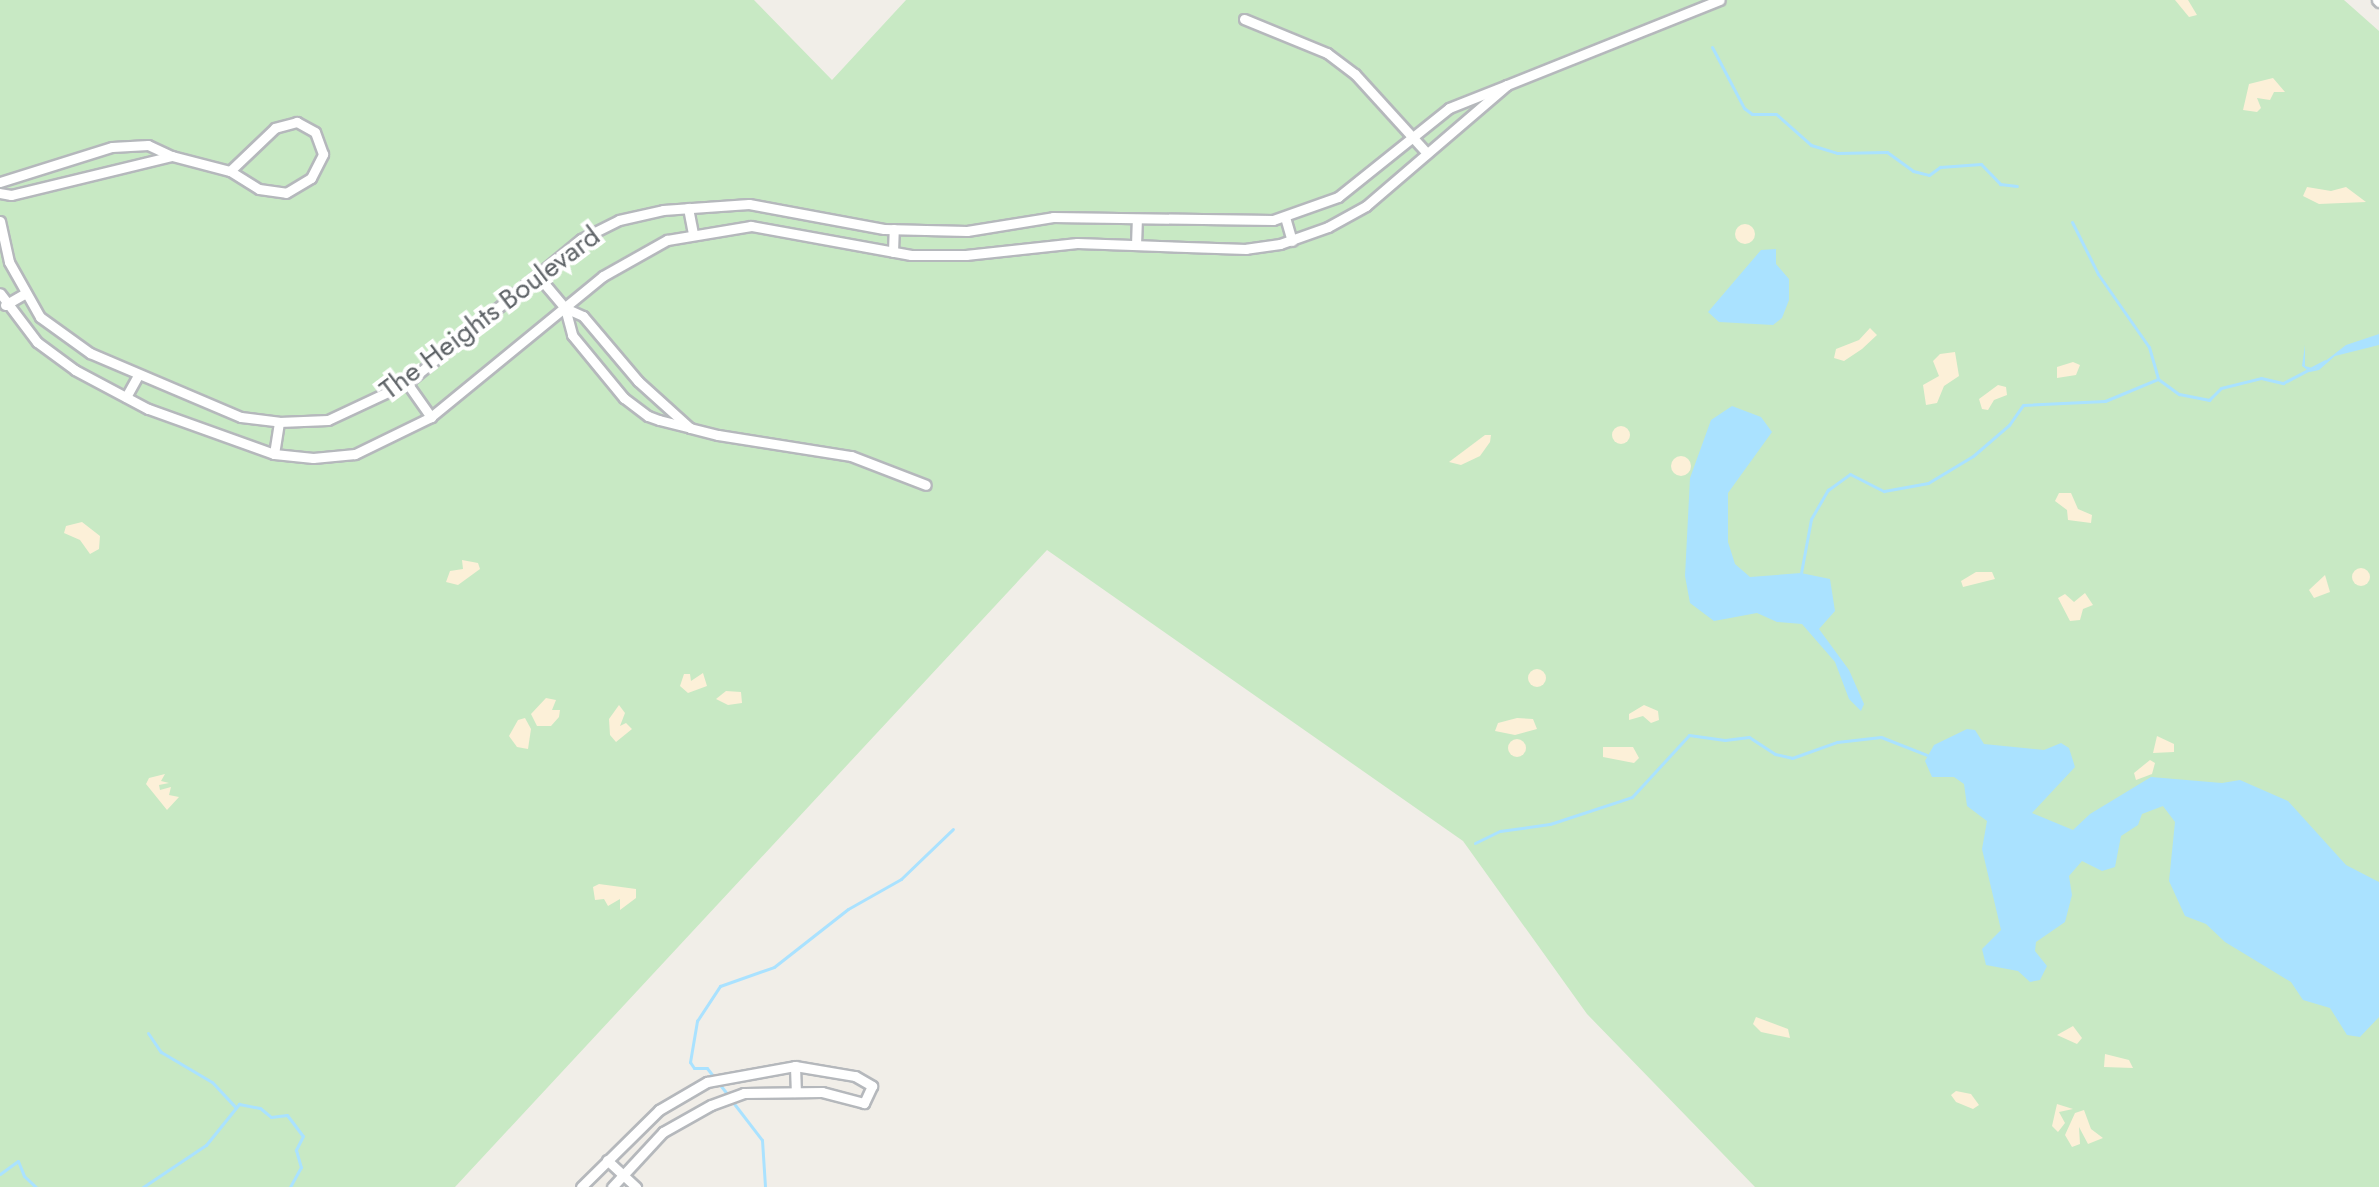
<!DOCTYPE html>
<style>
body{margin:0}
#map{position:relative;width:2379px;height:1187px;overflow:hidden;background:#f1eee8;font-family:Jost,sans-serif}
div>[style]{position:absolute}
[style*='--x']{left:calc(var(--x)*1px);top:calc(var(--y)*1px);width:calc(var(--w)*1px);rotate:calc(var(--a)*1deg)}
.green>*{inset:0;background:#c8e9c4}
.sand>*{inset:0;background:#fcf0d8}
.round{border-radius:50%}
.water>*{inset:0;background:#aae2ff}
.stream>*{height:3px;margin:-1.5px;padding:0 1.5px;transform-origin:1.5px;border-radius:1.5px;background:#aae2ff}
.roads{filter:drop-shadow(2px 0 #b5b8bc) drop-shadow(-2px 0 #b5b8bc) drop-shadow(0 2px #b5b8bc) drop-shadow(0 -2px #b5b8bc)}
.street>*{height:9px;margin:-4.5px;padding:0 4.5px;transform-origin:4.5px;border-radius:4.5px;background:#fff}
span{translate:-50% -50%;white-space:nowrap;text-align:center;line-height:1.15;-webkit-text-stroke:8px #fff;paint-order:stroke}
.street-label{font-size:28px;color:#5f6468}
</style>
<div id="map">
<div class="green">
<i style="clip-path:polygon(0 0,754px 0,832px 80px,906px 0,2344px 0,2379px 31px,2379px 1187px,1755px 1187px,1587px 1014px,1463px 841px,1047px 550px,455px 1187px,0 1187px)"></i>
</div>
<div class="sand">
<i style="clip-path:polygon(2175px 0,2188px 0,2197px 15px,2189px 17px)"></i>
<i style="clip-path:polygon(2273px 78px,2285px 92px,2274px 92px,2270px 100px,2257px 98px,2261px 108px,2257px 112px,2243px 110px,2249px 84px)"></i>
<i style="clip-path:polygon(2307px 187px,2331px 191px,2346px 187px,2366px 202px,2319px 204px,2303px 196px)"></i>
<i class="round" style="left:1735px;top:224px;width:20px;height:20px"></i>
<i style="clip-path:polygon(1870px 328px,1877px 335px,1862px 349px,1844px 361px,1834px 358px,1836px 349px,1859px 340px)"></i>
<i style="clip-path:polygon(1955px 352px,1959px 376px,1944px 386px,1937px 403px,1926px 405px,1923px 385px,1939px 376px,1933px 361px,1940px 354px)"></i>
<i style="clip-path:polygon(2073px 362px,2080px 365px,2076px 375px,2057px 378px,2057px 367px)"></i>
<i style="clip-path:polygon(1998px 385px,2006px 387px,2007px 395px,1994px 400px,1988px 410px,1982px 409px,1979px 399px)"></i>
<i class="round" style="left:1612px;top:426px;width:18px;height:18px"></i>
<i style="clip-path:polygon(1485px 435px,1491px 435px,1490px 442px,1480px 456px,1461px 465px,1449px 462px)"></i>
<i class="round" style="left:1671px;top:456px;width:20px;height:20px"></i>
<i style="clip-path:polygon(2059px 493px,2071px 493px,2078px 509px,2092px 515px,2091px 523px,2068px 520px,2067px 510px,2055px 501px)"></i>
<i style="clip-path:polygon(82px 522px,100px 536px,99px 549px,90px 554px,80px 540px,64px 533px,66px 526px)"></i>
<i style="clip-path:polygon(462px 560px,478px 563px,480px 569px,458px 585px,446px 582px,450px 571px,463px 569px)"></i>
<i class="round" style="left:2352px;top:568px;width:18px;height:18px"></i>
<i style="clip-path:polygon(1976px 572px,1992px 572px,1995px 579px,1963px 587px,1961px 581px)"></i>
<i style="clip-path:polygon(2325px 575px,2330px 592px,2314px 598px,2309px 590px)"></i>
<i style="clip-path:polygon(2085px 593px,2093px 605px,2083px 609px,2080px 620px,2070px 621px,2058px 598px,2065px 594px,2074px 602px)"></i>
<i class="round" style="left:1528px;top:669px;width:18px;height:18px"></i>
<i style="clip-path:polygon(703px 673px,707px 686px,688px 693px,680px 686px,684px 674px,690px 674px,691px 681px)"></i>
<i style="clip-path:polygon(726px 691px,741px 692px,742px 703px,728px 705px,716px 699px)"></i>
<i style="clip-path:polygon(546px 698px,556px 700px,552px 710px,560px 710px,559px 717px,551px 726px,537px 726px,531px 714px)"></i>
<i style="clip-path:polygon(619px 705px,625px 713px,620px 726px,626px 723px,632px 729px,616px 742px,610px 735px,609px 719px)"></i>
<i style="clip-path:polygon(1644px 705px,1658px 711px,1659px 720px,1651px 723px,1643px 716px,1629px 720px,1629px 714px)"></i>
<i style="clip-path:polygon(525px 718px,531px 729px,528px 749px,517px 747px,509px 736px,518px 720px)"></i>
<i style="clip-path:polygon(1517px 718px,1533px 719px,1537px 729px,1515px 735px,1495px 731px,1498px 723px)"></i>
<i style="clip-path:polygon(2157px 736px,2174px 744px,2174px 752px,2153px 753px)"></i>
<i class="round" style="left:1508px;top:739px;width:18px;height:18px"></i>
<i style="clip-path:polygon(1603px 747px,1633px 747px,1639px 758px,1634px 763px,1603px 757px)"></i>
<i style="clip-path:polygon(2150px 760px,2155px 763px,2152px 774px,2136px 780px,2134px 773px)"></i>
<i style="clip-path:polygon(165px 774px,161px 781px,169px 783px,159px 785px,160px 790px,171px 787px,169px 795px,179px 797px,167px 810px,146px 784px,149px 778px)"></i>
<i style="clip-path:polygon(599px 884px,636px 889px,636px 898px,620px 910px,620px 899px,608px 906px,604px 899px,595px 900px,593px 887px)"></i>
<i style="clip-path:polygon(1756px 1017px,1788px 1029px,1790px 1038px,1761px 1032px,1753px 1024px)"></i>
<i style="clip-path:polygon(2073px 1026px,2082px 1038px,2077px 1044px,2057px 1035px)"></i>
<i style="clip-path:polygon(2105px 1054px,2129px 1060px,2133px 1068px,2104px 1067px)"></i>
<i style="clip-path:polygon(1956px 1091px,1971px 1094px,1979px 1105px,1973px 1109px,1956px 1102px,1951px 1095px)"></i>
<i style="clip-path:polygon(2057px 1104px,2073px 1109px,2059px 1112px,2065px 1123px,2058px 1132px,2052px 1126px)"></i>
<i style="clip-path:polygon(2084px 1110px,2091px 1129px,2103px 1138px,2088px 1144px,2079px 1127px,2080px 1144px,2072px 1147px,2065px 1135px,2075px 1113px)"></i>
</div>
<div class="water">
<i style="clip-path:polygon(1776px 249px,1776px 264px,1789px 279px,1789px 300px,1782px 318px,1773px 325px,1719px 322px,1708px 312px,1761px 250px)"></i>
<i style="clip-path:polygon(2379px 334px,2379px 345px,2335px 356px,2319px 370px,2310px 372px,2302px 366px,2305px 345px,2305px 366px,2315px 369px,2346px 345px)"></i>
<i style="clip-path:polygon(1732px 406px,1761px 417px,1772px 432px,1728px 493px,1728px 542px,1735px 564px,1750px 577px,1801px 573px,1830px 579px,1835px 611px,1819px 629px,1849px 670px,1864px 704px,1861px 711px,1849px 699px,1835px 662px,1802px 624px,1777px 622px,1757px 613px,1714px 621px,1690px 603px,1685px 576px,1690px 478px,1711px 420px)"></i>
<i style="clip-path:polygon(1967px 729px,1975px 730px,1984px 744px,2044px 750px,2061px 743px,2069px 748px,2075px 767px,2032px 813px,2073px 830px,2090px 814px,2151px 777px,2222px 783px,2240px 780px,2288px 801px,2346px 865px,2379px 882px,2379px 1017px,2360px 1037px,2347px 1035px,2330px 1008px,2303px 1000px,2291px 982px,2225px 942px,2206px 924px,2185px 916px,2169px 881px,2175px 822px,2163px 806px,2142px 814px,2138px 825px,2121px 836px,2115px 867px,2102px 871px,2082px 861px,2069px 876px,2072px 895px,2065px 922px,2036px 942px,2035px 951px,2047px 966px,2040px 980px,2030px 982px,2018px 971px,1986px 965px,1982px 949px,2001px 930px,1982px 849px,1987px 821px,1967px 806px,1964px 784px,1954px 777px,1932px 777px,1925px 761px,1934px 745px)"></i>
</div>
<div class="stream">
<i style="--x:1712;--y:47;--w:69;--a:62.3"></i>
<i style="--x:1744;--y:108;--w:10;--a:37"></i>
<i style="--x:1752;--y:114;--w:24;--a:0"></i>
<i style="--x:1776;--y:114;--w:47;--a:41.5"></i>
<i style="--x:1811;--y:145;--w:27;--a:17"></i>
<i style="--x:1837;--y:153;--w:50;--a:-1.1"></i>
<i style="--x:1887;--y:152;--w:32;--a:36"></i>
<i style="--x:1913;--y:171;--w:16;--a:14"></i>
<i style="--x:1929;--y:175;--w:14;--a:-36"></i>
<i style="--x:1940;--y:167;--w:41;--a:-4.2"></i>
<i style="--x:1981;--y:164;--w:28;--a:46"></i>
<i style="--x:2000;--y:184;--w:17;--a:7"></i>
<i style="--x:2072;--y:222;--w:58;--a:63.4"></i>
<i style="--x:2098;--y:274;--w:89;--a:55.1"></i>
<i style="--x:2149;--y:347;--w:33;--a:74"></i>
<i style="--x:2158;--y:379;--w:26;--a:36"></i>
<i style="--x:2179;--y:394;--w:31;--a:11"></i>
<i style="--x:2209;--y:400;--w:17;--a:-45"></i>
<i style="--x:2221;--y:388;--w:41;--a:-14"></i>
<i style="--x:2261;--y:378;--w:23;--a:13"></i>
<i style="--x:2283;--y:383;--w:47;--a:-27.6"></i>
<i style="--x:1801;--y:573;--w:55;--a:-79.5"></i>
<i style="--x:1811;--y:519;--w:34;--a:-60"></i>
<i style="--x:1828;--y:490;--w:27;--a:-36"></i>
<i style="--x:1850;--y:474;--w:38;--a:27"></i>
<i style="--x:1884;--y:491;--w:45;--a:-10.3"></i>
<i style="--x:1928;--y:483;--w:52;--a:-31"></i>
<i style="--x:1973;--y:456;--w:48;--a:-40.7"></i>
<i style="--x:2009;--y:425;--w:24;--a:-55"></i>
<i style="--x:2023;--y:405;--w:82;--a:-2.8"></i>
<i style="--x:2105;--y:401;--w:57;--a:-22.5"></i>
<i style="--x:1475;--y:843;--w:28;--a:-26"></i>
<i style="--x:1500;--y:831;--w:50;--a:-8"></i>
<i style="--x:1550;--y:824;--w:86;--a:-18.2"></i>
<i style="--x:1632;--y:797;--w:84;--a:-47.4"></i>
<i style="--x:1689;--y:735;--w:36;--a:8"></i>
<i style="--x:1725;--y:740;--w:24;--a:-7"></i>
<i style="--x:1749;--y:737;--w:31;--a:33"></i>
<i style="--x:1775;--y:754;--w:17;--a:13"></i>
<i style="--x:1792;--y:758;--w:48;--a:-19.6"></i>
<i style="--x:1837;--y:742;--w:44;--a:-6.5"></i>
<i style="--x:1881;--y:737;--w:49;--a:21.4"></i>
<i style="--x:148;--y:1033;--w:23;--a:56"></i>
<i style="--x:161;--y:1052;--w:59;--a:30.5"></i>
<i style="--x:212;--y:1082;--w:33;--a:47"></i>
<i style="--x:728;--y:1095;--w:34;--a:-128"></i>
<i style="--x:707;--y:1068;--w:13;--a:180"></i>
<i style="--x:694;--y:1068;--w:7;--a:-124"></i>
<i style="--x:690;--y:1062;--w:42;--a:-80.3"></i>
<i style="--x:697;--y:1021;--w:42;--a:-56.7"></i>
<i style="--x:720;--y:986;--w:57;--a:-19.4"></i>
<i style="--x:774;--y:967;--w:94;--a:-38.1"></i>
<i style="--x:848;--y:909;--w:61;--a:-29.5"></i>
<i style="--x:901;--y:879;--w:72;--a:-43.9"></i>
<i style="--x:732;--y:1101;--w:49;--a:52.4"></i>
<i style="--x:762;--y:1140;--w:47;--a:86.3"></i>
<i style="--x:0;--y:1174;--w:22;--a:-36"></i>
<i style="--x:18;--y:1161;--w:16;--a:68"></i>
<i style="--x:24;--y:1176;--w:16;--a:43"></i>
<i style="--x:143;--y:1187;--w:76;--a:-33.7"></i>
<i style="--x:206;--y:1145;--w:53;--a:-51.2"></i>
<i style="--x:239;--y:1104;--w:21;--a:11"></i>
<i style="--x:260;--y:1108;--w:14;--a:39"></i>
<i style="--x:271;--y:1117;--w:16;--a:-7"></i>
<i style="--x:287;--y:1115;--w:26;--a:53"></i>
<i style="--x:303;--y:1136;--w:16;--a:117"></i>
<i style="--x:296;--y:1150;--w:18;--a:74"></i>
<i style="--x:301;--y:1167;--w:23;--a:119"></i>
</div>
<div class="roads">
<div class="street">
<i style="--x:2377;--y:0;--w:3;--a:45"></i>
<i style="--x:1244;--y:19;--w:90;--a:22.3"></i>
<i style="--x:1327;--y:53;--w:35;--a:37"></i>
<i style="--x:1355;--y:74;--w:107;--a:47.7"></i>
<i style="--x:1507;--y:85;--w:229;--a:-21.8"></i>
<i style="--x:172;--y:156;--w:60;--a:14.5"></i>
<i style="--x:230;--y:171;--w:34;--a:32"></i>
<i style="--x:259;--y:189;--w:27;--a:8"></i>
<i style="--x:286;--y:193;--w:29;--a:-31"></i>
<i style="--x:311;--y:178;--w:27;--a:-63"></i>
<i style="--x:323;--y:154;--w:23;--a:-110"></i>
<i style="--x:315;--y:132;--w:21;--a:-151"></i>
<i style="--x:297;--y:122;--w:23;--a:165"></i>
<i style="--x:275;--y:128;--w:62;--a:136.3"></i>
<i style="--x:0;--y:182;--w:117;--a:-17.4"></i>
<i style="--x:112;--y:147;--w:36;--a:-3"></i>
<i style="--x:148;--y:145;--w:26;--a:25"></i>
<i style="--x:172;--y:156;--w:166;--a:166.4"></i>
<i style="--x:11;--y:195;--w:11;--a:-170"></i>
<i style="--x:688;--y:208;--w:26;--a:79"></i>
<i style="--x:1285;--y:217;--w:25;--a:74"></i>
<i style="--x:0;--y:221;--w:42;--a:77.6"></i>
<i style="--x:9;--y:262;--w:63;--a:60.6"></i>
<i style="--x:40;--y:317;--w:62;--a:35.8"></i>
<i style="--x:90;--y:353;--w:164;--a:23"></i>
<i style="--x:241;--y:417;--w:38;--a:7"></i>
<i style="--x:279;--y:422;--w:49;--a:-2.3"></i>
<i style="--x:328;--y:420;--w:87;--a:-25.1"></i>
<i style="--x:407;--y:383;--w:226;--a:-39.6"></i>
<i style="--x:581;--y:239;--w:42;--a:-26.6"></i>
<i style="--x:619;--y:220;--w:45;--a:-12.8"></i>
<i style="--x:663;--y:210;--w:86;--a:-4"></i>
<i style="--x:749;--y:204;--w:137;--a:10.5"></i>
<i style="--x:884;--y:229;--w:83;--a:1.4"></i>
<i style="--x:967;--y:231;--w:87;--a:-9.2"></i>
<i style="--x:1053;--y:217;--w:220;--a:0.8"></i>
<i style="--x:1273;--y:220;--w:69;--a:-19.5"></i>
<i style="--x:1338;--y:197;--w:142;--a:-38.7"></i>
<i style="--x:1449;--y:108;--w:62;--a:-21.6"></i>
<i style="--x:1507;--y:85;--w:186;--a:139.4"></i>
<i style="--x:1366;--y:206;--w:43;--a:151.1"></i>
<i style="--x:1328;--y:227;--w:51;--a:160.5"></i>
<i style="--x:1280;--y:244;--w:34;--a:172"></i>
<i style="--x:1246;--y:249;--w:169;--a:-178"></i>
<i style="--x:1077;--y:243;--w:112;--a:173.8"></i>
<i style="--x:966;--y:255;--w:55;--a:180"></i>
<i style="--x:911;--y:255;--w:163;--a:-169.7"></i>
<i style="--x:751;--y:226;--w:85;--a:170.5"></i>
<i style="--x:667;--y:240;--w:73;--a:150.6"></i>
<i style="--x:603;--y:276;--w:222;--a:140.7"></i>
<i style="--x:431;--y:417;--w:85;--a:154"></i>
<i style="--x:355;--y:454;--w:42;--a:174.6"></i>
<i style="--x:313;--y:458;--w:39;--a:-174"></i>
<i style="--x:274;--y:454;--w:134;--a:-160.3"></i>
<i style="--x:148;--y:409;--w:83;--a:-151.9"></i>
<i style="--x:75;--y:370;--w:47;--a:-143.6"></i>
<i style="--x:37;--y:342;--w:61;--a:-127.1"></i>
<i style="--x:1136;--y:245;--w:26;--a:-88"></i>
<i style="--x:893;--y:252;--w:23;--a:-88"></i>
<i style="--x:538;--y:276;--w:42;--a:49.8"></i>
<i style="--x:5;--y:305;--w:24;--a:-30"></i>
<i style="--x:407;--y:383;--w:42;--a:54.8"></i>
<i style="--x:126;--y:397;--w:25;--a:-61"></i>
<i style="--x:690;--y:428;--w:70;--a:-137.9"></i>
<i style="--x:638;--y:381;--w:85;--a:-130.2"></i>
<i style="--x:583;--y:316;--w:20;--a:-156"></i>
<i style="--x:565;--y:308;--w:28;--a:75"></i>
<i style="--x:572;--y:335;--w:82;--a:50.5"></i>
<i style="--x:624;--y:398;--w:30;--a:37"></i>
<i style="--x:648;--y:416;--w:12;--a:20"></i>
<i style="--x:659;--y:420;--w:32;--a:14"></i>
<i style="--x:690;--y:428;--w:29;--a:14"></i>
<i style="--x:718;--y:435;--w:135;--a:9"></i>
<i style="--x:851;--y:456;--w:80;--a:21.1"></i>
<i style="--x:274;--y:454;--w:32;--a:-81"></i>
<i style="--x:795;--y:1066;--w:26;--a:88"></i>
<i style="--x:607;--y:1160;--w:40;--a:43"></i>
<i style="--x:581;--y:1187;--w:110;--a:-44.6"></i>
<i style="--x:659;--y:1110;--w:56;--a:-30.3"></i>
<i style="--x:707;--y:1082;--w:89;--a:-10.3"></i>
<i style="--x:795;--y:1066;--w:61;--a:9.5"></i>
<i style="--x:855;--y:1076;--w:20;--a:30"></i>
<i style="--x:872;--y:1086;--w:19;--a:115"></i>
<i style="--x:864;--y:1103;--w:43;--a:-165.3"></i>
<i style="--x:822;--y:1092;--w:78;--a:179.3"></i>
<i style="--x:744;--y:1093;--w:35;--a:160"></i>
<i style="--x:711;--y:1105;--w:55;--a:150.6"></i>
<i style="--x:663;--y:1132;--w:75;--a:132.8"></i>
</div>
</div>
<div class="street-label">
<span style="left:490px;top:313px;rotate:-37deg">The Heights Boulevard</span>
</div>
</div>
